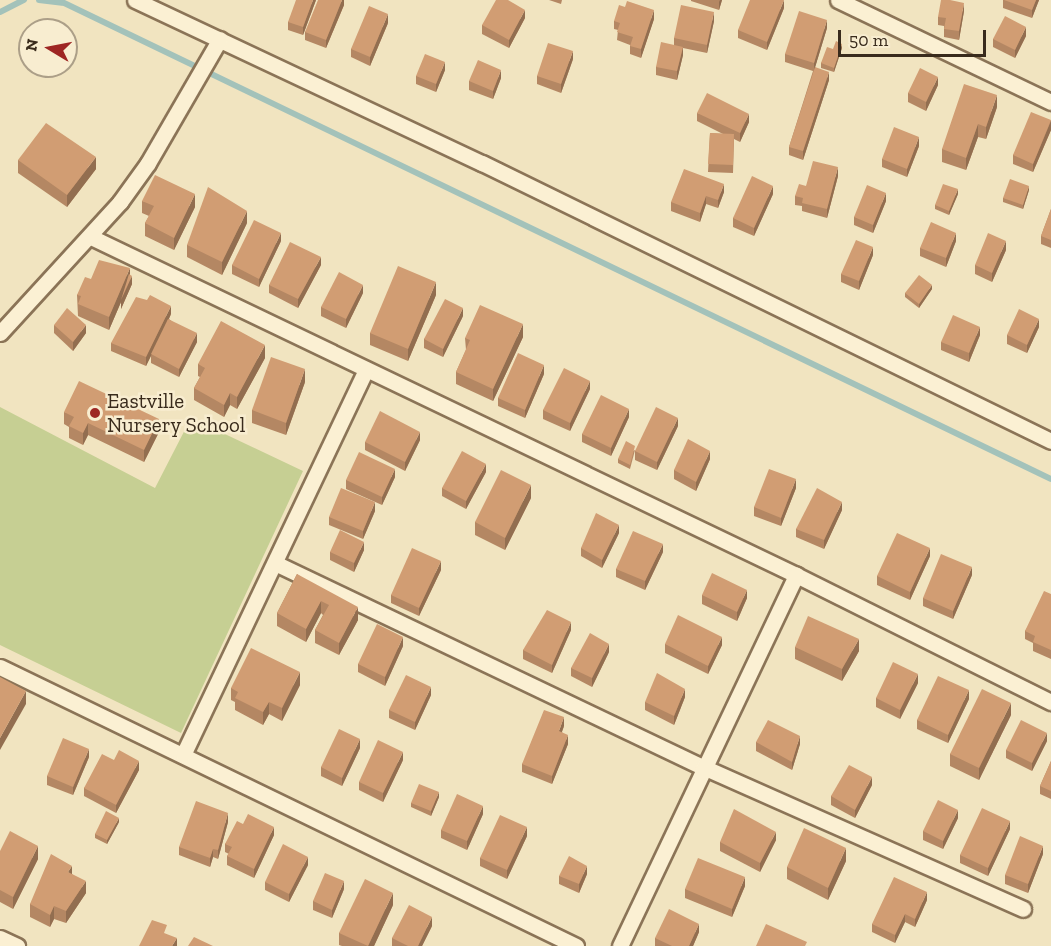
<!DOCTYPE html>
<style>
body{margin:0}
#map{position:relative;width:1051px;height:946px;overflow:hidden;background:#f1e4c0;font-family:"Zilla Slab",serif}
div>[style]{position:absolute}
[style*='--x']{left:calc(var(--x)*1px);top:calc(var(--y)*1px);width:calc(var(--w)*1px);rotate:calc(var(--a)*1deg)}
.green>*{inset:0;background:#c6cf93}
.stream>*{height:6px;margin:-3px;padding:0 3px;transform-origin:3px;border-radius:3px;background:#a3c2ba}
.roads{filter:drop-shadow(2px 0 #8b7457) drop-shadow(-2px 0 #8b7457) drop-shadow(0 2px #8b7457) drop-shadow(0 -2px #8b7457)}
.minor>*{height:15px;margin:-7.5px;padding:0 7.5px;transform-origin:7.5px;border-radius:7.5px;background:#fbf0d3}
.wall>*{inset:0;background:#b48763}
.shaded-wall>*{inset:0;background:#926e50}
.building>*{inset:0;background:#d19d73}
.dots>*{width:16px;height:16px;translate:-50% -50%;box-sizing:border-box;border:3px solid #f8edd0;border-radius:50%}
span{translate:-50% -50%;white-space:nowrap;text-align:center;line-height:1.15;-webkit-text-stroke:5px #f8edd0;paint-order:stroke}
.poi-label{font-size:21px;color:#392b1c}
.left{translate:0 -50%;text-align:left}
.north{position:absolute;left:18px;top:18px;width:60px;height:60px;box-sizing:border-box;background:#f8edd0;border:2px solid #ac9f88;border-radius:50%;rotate:280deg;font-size:16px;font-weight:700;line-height:24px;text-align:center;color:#392b1c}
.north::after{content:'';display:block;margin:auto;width:21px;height:27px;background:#9e2623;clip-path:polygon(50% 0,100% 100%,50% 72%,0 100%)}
.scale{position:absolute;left:838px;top:30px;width:148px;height:27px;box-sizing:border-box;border:3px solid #392b1c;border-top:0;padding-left:8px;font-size:18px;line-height:21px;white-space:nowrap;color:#392b1c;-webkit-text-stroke:4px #f8edd0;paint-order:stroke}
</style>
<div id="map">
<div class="green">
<i style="clip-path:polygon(0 407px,155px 488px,191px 418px,303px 471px,181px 733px,0 645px)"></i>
</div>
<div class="stream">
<i style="--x:39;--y:0;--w:23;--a:7"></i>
<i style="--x:58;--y:0;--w:1102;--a:25.75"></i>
<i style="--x:0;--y:12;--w:27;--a:-27"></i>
</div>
<div class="roads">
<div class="minor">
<i style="--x:135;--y:0;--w:383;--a:25.2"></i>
<i style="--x:482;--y:163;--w:633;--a:26.04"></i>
<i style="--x:838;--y:0;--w:236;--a:25.6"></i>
<i style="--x:91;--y:237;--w:782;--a:25.61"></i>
<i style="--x:796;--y:575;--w:285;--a:26.5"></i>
<i style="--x:0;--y:333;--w:178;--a:-47.5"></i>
<i style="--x:120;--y:202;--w:48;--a:-54.3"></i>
<i style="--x:148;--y:163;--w:143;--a:-59.9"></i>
<i style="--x:277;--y:564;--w:472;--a:25.5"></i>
<i style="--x:703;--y:767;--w:350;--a:23.9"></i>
<i style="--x:0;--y:667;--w:640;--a:25.84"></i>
<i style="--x:183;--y:755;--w:426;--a:-64.6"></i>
<i style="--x:0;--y:938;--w:19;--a:25"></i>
<i style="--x:620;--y:946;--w:411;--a:-64.6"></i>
</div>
</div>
<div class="wall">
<i style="clip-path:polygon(316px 0,303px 35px,288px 30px,288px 22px)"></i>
<i style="clip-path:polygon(344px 0,344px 5px,326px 48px,305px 40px,305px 32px)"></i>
<i style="clip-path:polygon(549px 0,562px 0,561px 4px)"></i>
<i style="clip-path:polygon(691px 0,722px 0,719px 10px,691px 1px)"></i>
<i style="clip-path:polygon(1003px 0,1039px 0,1032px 18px,1003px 8px)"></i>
<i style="clip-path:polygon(784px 8px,767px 50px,738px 38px,738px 30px)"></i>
<i style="clip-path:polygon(964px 11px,959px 40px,944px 37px,944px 26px,938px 25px,938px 17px)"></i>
<i style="clip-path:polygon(525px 18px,509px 48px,482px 34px,482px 25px)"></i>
<i style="clip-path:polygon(654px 19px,641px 58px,630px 54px,630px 45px,617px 40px,618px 30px,614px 29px,614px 21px)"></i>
<i style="clip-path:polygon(714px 21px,707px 53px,683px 48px,683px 55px,677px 80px,656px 75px,656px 67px,674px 45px,674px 38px)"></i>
<i style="clip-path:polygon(388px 23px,370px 66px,351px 57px,351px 49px)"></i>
<i style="clip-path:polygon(827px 28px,815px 67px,829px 80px,803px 160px,789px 155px,789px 147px,813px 71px,785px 62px,785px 54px)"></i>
<i style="clip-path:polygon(1026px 36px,1015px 58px,993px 47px,993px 39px)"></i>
<i style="clip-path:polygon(842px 48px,834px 72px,821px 68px,821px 63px,833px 49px)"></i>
<i style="clip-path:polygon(573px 59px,561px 93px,537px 84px,537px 76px)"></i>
<i style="clip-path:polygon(445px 70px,436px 92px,416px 84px,416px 76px)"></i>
<i style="clip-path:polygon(501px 78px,493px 99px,469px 90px,469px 81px)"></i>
<i style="clip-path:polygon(938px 85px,926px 111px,908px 102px,908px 93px)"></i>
<i style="clip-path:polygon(997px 107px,986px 139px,978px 137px,966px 170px,942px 162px,942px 149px)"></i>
<i style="clip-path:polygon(697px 113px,749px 122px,740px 142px,734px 139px,733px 173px,708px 172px,710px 133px,723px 134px,697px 121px)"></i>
<i style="clip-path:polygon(1051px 120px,1051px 130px,1033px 172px,1013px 164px,1013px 155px)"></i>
<i style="clip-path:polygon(919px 146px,907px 177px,882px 167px,882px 159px)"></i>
<i style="clip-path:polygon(18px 160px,96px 169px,67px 207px,18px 173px)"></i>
<i style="clip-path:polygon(838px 176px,827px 218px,802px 211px,802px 206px,795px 205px,795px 196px,806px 186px)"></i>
<i style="clip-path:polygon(1029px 190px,1023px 209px,1003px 202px,1003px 198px)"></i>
<i style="clip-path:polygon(724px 192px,718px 208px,706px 204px,700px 222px,671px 211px,671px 202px)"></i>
<i style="clip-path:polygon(773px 194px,754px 236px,733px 227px,733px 218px)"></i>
<i style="clip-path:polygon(958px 194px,949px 215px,935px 209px,935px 205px)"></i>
<i style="clip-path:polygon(142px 201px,195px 207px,174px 250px,145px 236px,145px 223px,149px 216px,142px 213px)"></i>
<i style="clip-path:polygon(886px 201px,873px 233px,854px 225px,854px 217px)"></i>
<i style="clip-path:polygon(1051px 209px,1051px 248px,1041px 244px,1041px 236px)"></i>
<i style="clip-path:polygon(247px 223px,222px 275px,187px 257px,187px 245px)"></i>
<i style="clip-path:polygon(281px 241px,259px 287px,232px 274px,232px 265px)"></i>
<i style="clip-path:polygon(956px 241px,946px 267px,920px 256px,920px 248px)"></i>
<i style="clip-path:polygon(1006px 250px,992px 282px,975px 274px,975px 265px)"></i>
<i style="clip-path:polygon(873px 255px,859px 290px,841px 282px,841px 274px)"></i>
<i style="clip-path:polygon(321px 265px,298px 308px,269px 293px,269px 285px)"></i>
<i style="clip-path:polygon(130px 275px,132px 284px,121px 309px,121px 302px,109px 330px,78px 316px,77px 295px,91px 279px)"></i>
<i style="clip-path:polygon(932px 289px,919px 308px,905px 297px,905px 293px)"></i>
<i style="clip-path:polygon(363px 293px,346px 328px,321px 316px,321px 307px)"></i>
<i style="clip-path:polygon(436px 295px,408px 361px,370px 345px,370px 333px)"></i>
<i style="clip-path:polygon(171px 314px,169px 319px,197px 342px,179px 377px,151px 363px,151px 356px,146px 366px,111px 351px,111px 343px)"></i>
<i style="clip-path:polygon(463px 316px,443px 357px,424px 348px,424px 339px)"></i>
<i style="clip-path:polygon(54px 325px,86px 333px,73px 351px,54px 333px)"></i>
<i style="clip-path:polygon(1039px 327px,1027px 353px,1007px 344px,1007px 335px)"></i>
<i style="clip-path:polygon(980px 335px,969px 362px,941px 350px,941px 342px)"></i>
<i style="clip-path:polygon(523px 337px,493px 401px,456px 384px,456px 372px,466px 350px,465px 338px)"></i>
<i style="clip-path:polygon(265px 358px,237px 409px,230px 405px,224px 417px,194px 400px,194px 388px,200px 377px,198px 376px,198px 364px)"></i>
<i style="clip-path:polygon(544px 374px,525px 418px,498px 406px,498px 398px)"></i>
<i style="clip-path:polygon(305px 382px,286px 435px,252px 423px,252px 410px)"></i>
<i style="clip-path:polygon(590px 389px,570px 431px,543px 419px,543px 410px)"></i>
<i style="clip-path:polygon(64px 412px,159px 432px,144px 462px,88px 435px,83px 445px,69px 438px,69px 427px,64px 424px)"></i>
<i style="clip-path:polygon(629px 417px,611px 456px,582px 442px,582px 434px)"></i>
<i style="clip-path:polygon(678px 426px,657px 470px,635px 460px,635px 451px)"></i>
<i style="clip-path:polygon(420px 440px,405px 471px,365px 450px,365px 442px)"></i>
<i style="clip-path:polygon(635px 450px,630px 469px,618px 463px,618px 459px)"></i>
<i style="clip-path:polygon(710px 459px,696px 491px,674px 479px,674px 470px)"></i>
<i style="clip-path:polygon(486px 472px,466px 509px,442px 496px,442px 488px)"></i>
<i style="clip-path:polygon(395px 477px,382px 505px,346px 489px,346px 480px)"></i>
<i style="clip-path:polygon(796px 488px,781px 526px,754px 516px,754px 507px)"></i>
<i style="clip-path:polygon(531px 498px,505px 550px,475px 535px,475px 522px)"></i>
<i style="clip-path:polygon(842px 510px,824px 549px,796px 537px,796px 529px)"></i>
<i style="clip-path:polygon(375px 511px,363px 539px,329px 525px,329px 517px)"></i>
<i style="clip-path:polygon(619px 533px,602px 568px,581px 556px,581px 548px)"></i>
<i style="clip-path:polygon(364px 550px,354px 572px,330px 560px,330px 552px)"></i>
<i style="clip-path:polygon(663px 552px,645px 590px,616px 577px,616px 569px)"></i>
<i style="clip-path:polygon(930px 556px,910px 600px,877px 585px,877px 576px)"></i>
<i style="clip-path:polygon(441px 570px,419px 616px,391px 603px,391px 595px)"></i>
<i style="clip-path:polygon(297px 574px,358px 620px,339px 655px,315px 643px,315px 630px,323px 615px,321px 613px,306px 642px,277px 626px,277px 613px)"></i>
<i style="clip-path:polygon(972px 575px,953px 619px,923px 606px,923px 598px)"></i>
<i style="clip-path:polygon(1051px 594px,1051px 659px,1033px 651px,1033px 643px,1025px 639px,1025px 631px)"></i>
<i style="clip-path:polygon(702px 595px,747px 598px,737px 621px,702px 604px)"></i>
<i style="clip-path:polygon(571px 630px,552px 673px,523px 659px,523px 650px)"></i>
<i style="clip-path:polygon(665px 644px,722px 645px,708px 674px,665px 653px)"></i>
<i style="clip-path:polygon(403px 646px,385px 686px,358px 672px,358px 664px)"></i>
<i style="clip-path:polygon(795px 647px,859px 651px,842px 681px,795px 659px)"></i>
<i style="clip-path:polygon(609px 652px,592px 687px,571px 676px,571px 668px)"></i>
<i style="clip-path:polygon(918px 683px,900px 719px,876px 707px,876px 698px)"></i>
<i style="clip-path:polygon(300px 685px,282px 721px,269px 714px,263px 725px,235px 710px,235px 702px,231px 700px,231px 688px)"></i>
<i style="clip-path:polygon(431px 695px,415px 730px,389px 718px,389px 710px)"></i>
<i style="clip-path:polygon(685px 697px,674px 725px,645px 710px,645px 702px)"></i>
<i style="clip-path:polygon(969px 699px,948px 743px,917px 729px,917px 720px)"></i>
<i style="clip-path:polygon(1011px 715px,979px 780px,950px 766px,950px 754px)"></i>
<i style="clip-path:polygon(564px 726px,562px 732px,568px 744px,552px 784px,522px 772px,522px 764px)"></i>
<i style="clip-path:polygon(1047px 741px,1032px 771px,1006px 758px,1006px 750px)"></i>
<i style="clip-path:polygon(756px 742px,800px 744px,792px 770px,756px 751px)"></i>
<i style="clip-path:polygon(360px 748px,342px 786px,321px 776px,321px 767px)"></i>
<i style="clip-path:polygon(89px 757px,73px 795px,47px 785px,47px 776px)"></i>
<i style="clip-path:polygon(114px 760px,139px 770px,116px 813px,84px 796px,84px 788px)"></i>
<i style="clip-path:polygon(403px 760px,383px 802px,359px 790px,359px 782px)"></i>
<i style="clip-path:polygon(1051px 761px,1051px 799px,1040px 794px,1040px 786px)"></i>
<i style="clip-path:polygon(872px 785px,855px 818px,831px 805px,831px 796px)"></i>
<i style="clip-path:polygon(439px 797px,431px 816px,411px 807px,411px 803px)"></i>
<i style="clip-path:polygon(483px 814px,467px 850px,441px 838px,441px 830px)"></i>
<i style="clip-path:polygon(958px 818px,943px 849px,923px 840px,923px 831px)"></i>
<i style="clip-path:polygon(119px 822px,107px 844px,95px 838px,95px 834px)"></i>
<i style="clip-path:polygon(228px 822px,218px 859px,213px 857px,210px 867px,179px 855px,179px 847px)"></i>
<i style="clip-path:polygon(243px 824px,274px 835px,254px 878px,227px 865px,227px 856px,229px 854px,225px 852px,225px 844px)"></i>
<i style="clip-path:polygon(1010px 829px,988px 876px,960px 863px,960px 855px)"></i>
<i style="clip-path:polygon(527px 836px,507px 879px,480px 866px,480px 858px)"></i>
<i style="clip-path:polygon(776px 840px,760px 872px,720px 851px,720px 842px)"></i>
<i style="clip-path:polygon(0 851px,38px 859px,13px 909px,0 902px)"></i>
<i style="clip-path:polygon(1043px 854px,1028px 893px,1005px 884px,1005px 875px)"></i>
<i style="clip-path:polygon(846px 861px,828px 900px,787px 879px,787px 867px)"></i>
<i style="clip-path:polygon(308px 865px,289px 902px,265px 890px,265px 882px)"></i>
<i style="clip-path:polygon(72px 874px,86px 893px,66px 923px,54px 919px,50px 927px,30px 917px,30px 904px)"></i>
<i style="clip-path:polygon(587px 874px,579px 893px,559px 884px,559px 876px)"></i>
<i style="clip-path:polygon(745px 886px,732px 917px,685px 898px,685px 889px)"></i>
<i style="clip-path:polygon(344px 889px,332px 918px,313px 910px,313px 901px)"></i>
<i style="clip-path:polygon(927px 900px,915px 927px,905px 922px,895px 943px,872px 932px,872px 924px)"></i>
<i style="clip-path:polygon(393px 905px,374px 946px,342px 946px,339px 945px,339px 933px)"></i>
<i style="clip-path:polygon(432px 926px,422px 946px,392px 946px,392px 938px)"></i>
<i style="clip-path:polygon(699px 932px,693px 946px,655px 946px,655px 938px)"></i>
</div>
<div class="shaded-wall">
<i style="clip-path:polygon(313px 0,316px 0,303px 35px,303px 27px)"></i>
<i style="clip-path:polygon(342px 0,344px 0,344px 5px,326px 48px,326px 40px)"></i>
<i style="clip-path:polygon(720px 0,722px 0,719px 10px,719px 2px)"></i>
<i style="clip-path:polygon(784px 0,784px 8px,767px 50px,767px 42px)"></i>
<i style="clip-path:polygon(1036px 0,1039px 0,1032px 18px,1032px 10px)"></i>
<i style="clip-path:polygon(964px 3px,964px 11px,959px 40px,959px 31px)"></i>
<i style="clip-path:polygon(525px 10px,525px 18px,509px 48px,509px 40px)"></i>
<i style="clip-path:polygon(654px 10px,654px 19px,641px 58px,641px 49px)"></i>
<i style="clip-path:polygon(714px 12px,714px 21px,707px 53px,707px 45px)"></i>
<i style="clip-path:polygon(388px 14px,388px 23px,370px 66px,370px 57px)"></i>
<i style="clip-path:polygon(827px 20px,827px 28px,814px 71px,814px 63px)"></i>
<i style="clip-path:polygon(1026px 27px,1026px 36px,1015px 58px,1015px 50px)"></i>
<i style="clip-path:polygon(842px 44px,842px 48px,834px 72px,834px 68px)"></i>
<i style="clip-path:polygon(683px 47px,683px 55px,677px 80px,677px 71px)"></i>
<i style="clip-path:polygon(573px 51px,573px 59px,561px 93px,561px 84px)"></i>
<i style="clip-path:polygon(445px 62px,445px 70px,436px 92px,436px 84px)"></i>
<i style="clip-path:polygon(501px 70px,501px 78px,493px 99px,493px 91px)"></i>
<i style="clip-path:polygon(829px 72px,829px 80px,803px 160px,803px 151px)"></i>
<i style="clip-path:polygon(938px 77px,938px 85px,926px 111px,926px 102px)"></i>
<i style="clip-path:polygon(997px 95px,997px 107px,986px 139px,986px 127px)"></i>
<i style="clip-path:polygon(749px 114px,749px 122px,740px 142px,740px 133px)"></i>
<i style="clip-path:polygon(1051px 121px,1051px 130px,1033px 172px,1033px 164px)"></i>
<i style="clip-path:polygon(978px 124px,978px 137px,966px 170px,966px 158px)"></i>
<i style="clip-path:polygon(919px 137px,919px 146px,907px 177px,907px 169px)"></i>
<i style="clip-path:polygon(96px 157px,96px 169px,67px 207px,67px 195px)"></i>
<i style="clip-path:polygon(838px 167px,838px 176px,827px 218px,827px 209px)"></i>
<i style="clip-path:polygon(724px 184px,724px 192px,718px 208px,718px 200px)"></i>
<i style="clip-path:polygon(773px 186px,773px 194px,754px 236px,754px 228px)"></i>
<i style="clip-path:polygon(1029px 186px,1029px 190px,1023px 209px,1023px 205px)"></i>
<i style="clip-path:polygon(958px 189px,958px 194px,949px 215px,949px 211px)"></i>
<i style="clip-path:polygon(886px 193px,886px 201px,873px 233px,873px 225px)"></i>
<i style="clip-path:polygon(195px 194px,195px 207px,174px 250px,174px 238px)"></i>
<i style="clip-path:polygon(706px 196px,706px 204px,700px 222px,700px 213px)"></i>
<i style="clip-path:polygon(247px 211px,247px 223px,222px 275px,222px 262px)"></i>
<i style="clip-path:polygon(281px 233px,281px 241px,259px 287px,259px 279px)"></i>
<i style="clip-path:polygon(956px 233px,956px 241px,946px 267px,946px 258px)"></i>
<i style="clip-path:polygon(1006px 241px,1006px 250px,992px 282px,992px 273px)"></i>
<i style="clip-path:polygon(873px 247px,873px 255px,859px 290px,859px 281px)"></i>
<i style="clip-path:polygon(321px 257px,321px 265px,298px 308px,298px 299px)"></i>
<i style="clip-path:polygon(130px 268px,130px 280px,132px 276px,132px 284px,121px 309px,121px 302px,109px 330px,109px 317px)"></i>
<i style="clip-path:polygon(436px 282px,436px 295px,408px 361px,408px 349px)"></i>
<i style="clip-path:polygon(363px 285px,363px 293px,346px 328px,346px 319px)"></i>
<i style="clip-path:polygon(932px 285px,932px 289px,919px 308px,919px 304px)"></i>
<i style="clip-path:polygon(171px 306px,171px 314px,146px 366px,146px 357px)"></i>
<i style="clip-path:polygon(463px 308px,463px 316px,443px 357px,443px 349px)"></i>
<i style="clip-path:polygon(1039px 319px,1039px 327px,1027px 353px,1027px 345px)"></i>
<i style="clip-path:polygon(523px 324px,523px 337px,493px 401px,493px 389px)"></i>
<i style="clip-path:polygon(86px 325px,86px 333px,73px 351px,73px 342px)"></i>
<i style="clip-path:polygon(980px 327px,980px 335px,969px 362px,969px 353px)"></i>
<i style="clip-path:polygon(197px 333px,197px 342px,179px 377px,179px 369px)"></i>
<i style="clip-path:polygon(265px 345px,265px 358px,237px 409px,237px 397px)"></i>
<i style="clip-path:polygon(544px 365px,544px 374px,525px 418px,525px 410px)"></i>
<i style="clip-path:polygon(305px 369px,305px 382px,286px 435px,286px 423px)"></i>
<i style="clip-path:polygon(590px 381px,590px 389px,570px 431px,570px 423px)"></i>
<i style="clip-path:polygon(230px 393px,230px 405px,224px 417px,224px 405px)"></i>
<i style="clip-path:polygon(629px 409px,629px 417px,611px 456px,611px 448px)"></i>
<i style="clip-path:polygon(678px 418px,678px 426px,657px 470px,657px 462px)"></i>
<i style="clip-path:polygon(159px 419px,159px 432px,144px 462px,144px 450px)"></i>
<i style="clip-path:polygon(88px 423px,88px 435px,83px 445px,83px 433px)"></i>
<i style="clip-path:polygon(420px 432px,420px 440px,405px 471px,405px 462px)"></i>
<i style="clip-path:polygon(710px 451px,710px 459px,696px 491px,696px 482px)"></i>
<i style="clip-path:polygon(486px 464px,486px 472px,466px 509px,466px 501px)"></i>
<i style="clip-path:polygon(395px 469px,395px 477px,382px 505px,382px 497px)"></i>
<i style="clip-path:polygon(796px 479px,796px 488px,781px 526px,781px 518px)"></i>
<i style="clip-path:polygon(531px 485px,531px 498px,505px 550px,505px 538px)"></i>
<i style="clip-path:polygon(375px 502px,375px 511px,363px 539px,363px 531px)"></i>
<i style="clip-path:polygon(842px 502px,842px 510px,824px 549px,824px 540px)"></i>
<i style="clip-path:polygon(619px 525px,619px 533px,602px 568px,602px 560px)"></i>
<i style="clip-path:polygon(364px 542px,364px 550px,354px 572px,354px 563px)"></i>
<i style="clip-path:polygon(663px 544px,663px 552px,645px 590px,645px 581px)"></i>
<i style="clip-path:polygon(930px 548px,930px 556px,910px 600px,910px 592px)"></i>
<i style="clip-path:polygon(441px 561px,441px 570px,419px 616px,419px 608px)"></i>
<i style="clip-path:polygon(972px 567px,972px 575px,953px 619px,953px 611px)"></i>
<i style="clip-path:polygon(747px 590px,747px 598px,737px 621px,737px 612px)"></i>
<i style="clip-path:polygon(321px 601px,321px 613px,306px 642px,306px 629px)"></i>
<i style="clip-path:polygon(358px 607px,358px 620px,339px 655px,339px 643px)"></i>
<i style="clip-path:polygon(571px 622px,571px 630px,552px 673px,552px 665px)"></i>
<i style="clip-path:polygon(403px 637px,403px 646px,385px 686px,385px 677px)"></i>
<i style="clip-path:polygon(722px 637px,722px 645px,708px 674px,708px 666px)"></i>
<i style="clip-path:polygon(859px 639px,859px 651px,842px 681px,842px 669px)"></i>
<i style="clip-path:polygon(609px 644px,609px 652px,592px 687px,592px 678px)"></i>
<i style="clip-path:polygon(300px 672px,300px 685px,282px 721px,282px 708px)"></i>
<i style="clip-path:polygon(918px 674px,918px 683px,900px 719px,900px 710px)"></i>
<i style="clip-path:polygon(431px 687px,431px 695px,415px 730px,415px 722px)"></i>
<i style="clip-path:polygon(685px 689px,685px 697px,674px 725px,674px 716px)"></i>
<i style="clip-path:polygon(969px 690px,969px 699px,948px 743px,948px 735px)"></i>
<i style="clip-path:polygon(26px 691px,26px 704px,0 750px,0 738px)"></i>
<i style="clip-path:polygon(269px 702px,269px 714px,263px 725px,263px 712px)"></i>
<i style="clip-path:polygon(1011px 703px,1011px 715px,979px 780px,979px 768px)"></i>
<i style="clip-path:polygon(564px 717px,564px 726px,559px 739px,559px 731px)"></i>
<i style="clip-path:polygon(1047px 733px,1047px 741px,1032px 771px,1032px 763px)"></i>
<i style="clip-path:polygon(568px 735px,568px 744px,552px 784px,552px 776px)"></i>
<i style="clip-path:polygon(800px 736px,800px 744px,792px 770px,792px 762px)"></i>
<i style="clip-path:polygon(360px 739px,360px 748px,342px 786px,342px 778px)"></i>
<i style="clip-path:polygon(89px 749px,89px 757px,73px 795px,73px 787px)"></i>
<i style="clip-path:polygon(403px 752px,403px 760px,383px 802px,383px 793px)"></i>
<i style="clip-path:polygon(139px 761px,139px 770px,116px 813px,116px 805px)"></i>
<i style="clip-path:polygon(872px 777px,872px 785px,855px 818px,855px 810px)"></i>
<i style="clip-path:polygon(439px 792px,439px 797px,431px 816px,431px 811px)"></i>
<i style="clip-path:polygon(483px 806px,483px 814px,467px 850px,467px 841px)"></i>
<i style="clip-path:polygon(958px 810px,958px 818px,943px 849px,943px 841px)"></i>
<i style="clip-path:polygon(228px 813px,228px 822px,218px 859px,218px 850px)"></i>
<i style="clip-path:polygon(119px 818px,119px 822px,107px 844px,107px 840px)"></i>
<i style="clip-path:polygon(1010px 821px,1010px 829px,988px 876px,988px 868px)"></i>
<i style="clip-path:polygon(274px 827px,274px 835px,254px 878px,254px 869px)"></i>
<i style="clip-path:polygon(527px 827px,527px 836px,507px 879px,507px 870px)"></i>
<i style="clip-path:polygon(776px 832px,776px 840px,760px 872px,760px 863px)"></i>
<i style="clip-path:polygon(38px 846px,38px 859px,13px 909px,13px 897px)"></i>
<i style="clip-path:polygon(1043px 846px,1043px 854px,1028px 893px,1028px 884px)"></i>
<i style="clip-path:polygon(846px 848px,846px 861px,828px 900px,828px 888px)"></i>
<i style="clip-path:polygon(213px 849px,213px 857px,210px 867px,210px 858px)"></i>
<i style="clip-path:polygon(308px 857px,308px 865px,289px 902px,289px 894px)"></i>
<i style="clip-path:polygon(72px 866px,72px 878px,68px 872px)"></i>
<i style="clip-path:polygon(587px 866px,587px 874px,579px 893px,579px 884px)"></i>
<i style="clip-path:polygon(745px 877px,745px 886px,732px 917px,732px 909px)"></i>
<i style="clip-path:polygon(86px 881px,86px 893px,66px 923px,66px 911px)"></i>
<i style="clip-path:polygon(344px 881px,344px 889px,332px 918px,332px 910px)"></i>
<i style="clip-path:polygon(927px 892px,927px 900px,915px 927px,915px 919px)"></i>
<i style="clip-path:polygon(393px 893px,393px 905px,374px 946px,368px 946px)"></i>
<i style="clip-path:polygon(54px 906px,54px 919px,50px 927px,50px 915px)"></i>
<i style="clip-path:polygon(905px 914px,905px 922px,895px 943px,895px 935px)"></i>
<i style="clip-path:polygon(432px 917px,432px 926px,422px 946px,418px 946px)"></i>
<i style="clip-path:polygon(699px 924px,699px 932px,693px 946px,689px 946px)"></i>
<i style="clip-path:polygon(177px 938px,177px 946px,172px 946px)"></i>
</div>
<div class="building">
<i style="clip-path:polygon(296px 0,313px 0,303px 27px,288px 22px)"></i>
<i style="clip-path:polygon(318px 0,342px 0,326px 40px,305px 32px)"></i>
<i style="clip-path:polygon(496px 0,508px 0,525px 10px,509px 40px,482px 25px)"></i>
<i style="clip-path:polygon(750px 0,784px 0,767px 42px,738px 30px)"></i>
<i style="clip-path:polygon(941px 0,950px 0,964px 3px,959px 31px,944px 29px,946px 18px,938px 17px)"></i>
<i style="clip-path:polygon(1004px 0,1036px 0,1032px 10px)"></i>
<i style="clip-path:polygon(627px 1px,654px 10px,641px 49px,630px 46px,633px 37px,617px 32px,620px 23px,614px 21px,619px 5px,625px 7px)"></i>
<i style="clip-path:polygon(681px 5px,714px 12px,707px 45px,674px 38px)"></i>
<i style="clip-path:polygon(369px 6px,388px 14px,370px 57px,351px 49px)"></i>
<i style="clip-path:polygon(799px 11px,827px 20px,814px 63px,785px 54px)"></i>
<i style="clip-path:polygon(1005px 16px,1026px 27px,1015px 50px,993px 39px)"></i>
<i style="clip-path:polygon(836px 41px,842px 44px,834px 68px,821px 63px,827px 47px,833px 49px)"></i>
<i style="clip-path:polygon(661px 42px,683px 47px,677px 71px,656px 67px)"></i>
<i style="clip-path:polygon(548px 43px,573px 51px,561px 84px,537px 76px)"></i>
<i style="clip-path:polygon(425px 54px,445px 62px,436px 84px,416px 76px)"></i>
<i style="clip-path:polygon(478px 60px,501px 70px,493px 91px,469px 81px)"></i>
<i style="clip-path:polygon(815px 67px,829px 72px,803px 151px,789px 147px)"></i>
<i style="clip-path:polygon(920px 68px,938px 77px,926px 102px,908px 93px)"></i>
<i style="clip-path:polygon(964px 84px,997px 95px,986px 127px,978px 124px,966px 158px,942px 149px)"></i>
<i style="clip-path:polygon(707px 93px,749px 114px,740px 133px,697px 113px)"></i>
<i style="clip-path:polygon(1031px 112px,1051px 120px,1033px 164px,1013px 155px)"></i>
<i style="clip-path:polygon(46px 123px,96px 157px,67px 195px,18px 160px)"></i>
<i style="clip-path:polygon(894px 127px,919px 137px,907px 169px,882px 159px)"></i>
<i style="clip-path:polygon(710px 133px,734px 134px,733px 165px,708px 164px)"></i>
<i style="clip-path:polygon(813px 161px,838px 167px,827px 209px,802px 203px,803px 198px,795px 196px,799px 184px,806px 186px)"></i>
<i style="clip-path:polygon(684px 169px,724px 184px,718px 200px,706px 196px,700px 213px,671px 202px)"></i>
<i style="clip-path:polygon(155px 175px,195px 194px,174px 238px,145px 223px,154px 206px,142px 201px)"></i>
<i style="clip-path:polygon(752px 176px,773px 186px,754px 228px,733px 218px)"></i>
<i style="clip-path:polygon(1010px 179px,1029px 186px,1023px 205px,1003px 198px)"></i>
<i style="clip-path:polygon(943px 184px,958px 189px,949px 211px,935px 205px)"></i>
<i style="clip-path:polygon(867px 185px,886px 193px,873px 225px,854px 217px)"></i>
<i style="clip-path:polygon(208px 187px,247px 211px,222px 262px,187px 245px)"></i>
<i style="clip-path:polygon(1051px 209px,1051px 240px,1041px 236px)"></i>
<i style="clip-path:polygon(254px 220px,281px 233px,259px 279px,232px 265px)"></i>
<i style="clip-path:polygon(931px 222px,956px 233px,946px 258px,920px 248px)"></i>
<i style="clip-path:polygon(988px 233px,1006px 241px,992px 273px,975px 265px)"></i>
<i style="clip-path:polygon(856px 240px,873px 247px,859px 281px,841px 274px)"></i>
<i style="clip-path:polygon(290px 242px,321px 257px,298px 299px,269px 285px)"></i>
<i style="clip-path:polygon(99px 260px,130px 268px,109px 317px,78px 304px,81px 296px,77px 295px,85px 277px,91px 279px)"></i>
<i style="clip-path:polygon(398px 266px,436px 282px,408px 349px,370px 333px)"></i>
<i style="clip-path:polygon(339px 272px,363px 285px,346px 319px,321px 307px)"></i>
<i style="clip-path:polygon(129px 274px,132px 276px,121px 300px)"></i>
<i style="clip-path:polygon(919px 275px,932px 285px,919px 304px,905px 293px)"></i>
<i style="clip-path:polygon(150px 295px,171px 306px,146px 357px,111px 343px,136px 297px,147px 300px)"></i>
<i style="clip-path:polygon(445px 299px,463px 308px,443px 349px,424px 339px)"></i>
<i style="clip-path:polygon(480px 305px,523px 324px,493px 389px,456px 372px,470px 340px,465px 338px)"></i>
<i style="clip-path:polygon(67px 308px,86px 325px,73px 342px,54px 325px)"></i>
<i style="clip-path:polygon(1019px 309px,1039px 319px,1027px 345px,1007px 335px)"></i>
<i style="clip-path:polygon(953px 315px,980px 327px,969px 353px,941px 342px)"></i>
<i style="clip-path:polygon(168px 319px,197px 333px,179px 369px,151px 354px)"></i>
<i style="clip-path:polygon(221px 321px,265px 345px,237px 397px,230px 393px,224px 405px,194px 388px,205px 368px,198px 364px)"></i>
<i style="clip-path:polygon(518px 353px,544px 365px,525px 410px,498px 398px)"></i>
<i style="clip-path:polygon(271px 357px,305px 369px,286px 423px,252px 410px)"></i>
<i style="clip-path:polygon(564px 368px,590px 381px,570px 423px,543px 410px)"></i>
<i style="clip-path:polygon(79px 381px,159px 419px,144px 450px,88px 423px,83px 433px,69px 426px,74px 417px,64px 412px)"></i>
<i style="clip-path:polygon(601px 395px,629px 409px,611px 448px,582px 434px)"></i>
<i style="clip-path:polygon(656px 407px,678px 418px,657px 462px,635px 451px)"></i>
<i style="clip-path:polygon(380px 411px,420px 432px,405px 462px,365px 442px)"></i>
<i style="clip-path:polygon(688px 439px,710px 451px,696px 482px,674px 470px)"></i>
<i style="clip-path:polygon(626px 441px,635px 446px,630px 465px,618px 459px)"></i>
<i style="clip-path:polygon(462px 451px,486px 464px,466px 501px,442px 488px)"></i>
<i style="clip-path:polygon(359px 452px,395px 469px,382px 497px,346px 480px)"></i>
<i style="clip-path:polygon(769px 469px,796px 479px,781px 518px,754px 507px)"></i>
<i style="clip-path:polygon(501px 470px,531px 485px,505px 538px,475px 522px)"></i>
<i style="clip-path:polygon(341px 488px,375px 502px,363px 531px,329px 517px)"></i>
<i style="clip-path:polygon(817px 488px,842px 502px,824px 540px,796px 529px)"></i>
<i style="clip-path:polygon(596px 513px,619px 525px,602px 560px,581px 548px)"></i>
<i style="clip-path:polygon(340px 530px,364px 542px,354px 563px,330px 552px)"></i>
<i style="clip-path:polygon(633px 531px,663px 544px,645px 581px,616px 569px)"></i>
<i style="clip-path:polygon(897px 533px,930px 548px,910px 592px,877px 576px)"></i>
<i style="clip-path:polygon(412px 548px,441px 561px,419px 608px,391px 595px)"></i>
<i style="clip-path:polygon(941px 554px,972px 567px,953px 611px,923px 598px)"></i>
<i style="clip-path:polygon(712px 573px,747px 590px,737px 612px,702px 595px)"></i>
<i style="clip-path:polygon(297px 574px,358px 607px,339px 643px,315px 630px,329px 605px,321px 601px,306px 629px,277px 613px)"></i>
<i style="clip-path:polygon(1044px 591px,1051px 594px,1051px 650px,1033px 642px,1035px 636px,1025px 631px)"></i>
<i style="clip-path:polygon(547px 610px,571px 622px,552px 665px,523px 650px)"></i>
<i style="clip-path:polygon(678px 615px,722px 637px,708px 666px,665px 644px)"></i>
<i style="clip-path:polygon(808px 616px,859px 639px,842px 669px,795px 647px)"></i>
<i style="clip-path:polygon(377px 624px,403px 637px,385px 677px,358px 664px)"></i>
<i style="clip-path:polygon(590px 633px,609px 644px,592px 678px,571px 668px)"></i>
<i style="clip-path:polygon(251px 648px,300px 672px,282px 708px,269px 702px,263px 712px,235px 698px,238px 692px,231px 688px)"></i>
<i style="clip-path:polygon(893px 662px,918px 674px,900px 710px,876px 698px)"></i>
<i style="clip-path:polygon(657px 673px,685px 689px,674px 716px,645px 702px)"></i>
<i style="clip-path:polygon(406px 675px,431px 687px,415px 722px,389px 710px)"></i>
<i style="clip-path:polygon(938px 676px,969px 690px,948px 735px,917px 720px)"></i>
<i style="clip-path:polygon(0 677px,26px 691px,0 738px)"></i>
<i style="clip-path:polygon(982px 689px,1011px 703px,979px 768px,950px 754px)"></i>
<i style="clip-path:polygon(544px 710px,564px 717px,559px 731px,568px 735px,552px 776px,522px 764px)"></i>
<i style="clip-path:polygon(768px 720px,800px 736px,792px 762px,756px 742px)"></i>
<i style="clip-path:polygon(1021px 720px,1047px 733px,1032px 763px,1006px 750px)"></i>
<i style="clip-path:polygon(339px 729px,360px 739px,342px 778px,321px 767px)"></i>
<i style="clip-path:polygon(63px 738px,89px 749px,73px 787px,47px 776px)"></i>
<i style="clip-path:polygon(378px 740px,403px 752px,383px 793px,359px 782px)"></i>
<i style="clip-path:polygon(119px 750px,139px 761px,116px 805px,84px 788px,102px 754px,114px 760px)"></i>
<i style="clip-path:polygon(1051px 761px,1051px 791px,1040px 786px)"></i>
<i style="clip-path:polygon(849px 765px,872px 777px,855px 810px,831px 796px)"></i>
<i style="clip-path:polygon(419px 784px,439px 792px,431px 811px,411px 803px)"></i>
<i style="clip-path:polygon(457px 794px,483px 806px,467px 841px,441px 830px)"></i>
<i style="clip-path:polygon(938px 800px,958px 810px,943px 841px,923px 831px)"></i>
<i style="clip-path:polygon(196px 801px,228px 813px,218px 850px,213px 849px,210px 858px,179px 847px)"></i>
<i style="clip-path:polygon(982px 808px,1010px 821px,988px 868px,960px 855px)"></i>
<i style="clip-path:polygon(734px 809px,776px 832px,760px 863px,720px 842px)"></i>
<i style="clip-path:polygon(106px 811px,119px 818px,107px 840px,95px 834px)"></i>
<i style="clip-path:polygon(248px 814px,274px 827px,254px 869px,227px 856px,232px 847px,225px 844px,237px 821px,243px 824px)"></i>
<i style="clip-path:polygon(500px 815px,527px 827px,507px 870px,480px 858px)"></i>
<i style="clip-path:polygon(804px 828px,846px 848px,828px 888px,787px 867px)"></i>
<i style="clip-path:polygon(10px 831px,38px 846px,13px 897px,0 890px,0 851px)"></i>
<i style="clip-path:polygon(1020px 836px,1043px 846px,1028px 884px,1005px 875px)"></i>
<i style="clip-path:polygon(283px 844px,308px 857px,289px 894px,265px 882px)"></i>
<i style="clip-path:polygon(51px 854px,72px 866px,68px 872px,86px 881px,66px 911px,54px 906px,50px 915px,30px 904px)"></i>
<i style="clip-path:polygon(569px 856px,587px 866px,579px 884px,559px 876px)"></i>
<i style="clip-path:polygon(698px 858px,745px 877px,732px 909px,685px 889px)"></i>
<i style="clip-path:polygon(325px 873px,344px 881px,332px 910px,313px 901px)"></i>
<i style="clip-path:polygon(894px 877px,927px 892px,915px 919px,905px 914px,895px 935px,872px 924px)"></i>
<i style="clip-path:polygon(365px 879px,393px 893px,368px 946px,339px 933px)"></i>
<i style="clip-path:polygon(409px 905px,432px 917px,418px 946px,408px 946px,392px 938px)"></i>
<i style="clip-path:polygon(669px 909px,699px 924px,689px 946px,672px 946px,655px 938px)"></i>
<i style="clip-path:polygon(152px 920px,167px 925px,164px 933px,177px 938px,172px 946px,139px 946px)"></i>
<i style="clip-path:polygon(766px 924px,807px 942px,805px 946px,756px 946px)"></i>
<i style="clip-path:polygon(194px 937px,213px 946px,188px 946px)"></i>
</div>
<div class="dots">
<i style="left:95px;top:413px;background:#9e2623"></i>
</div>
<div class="poi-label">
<span class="left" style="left:107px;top:413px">Eastville<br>Nursery School</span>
</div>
<div class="north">N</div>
<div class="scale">50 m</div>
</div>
